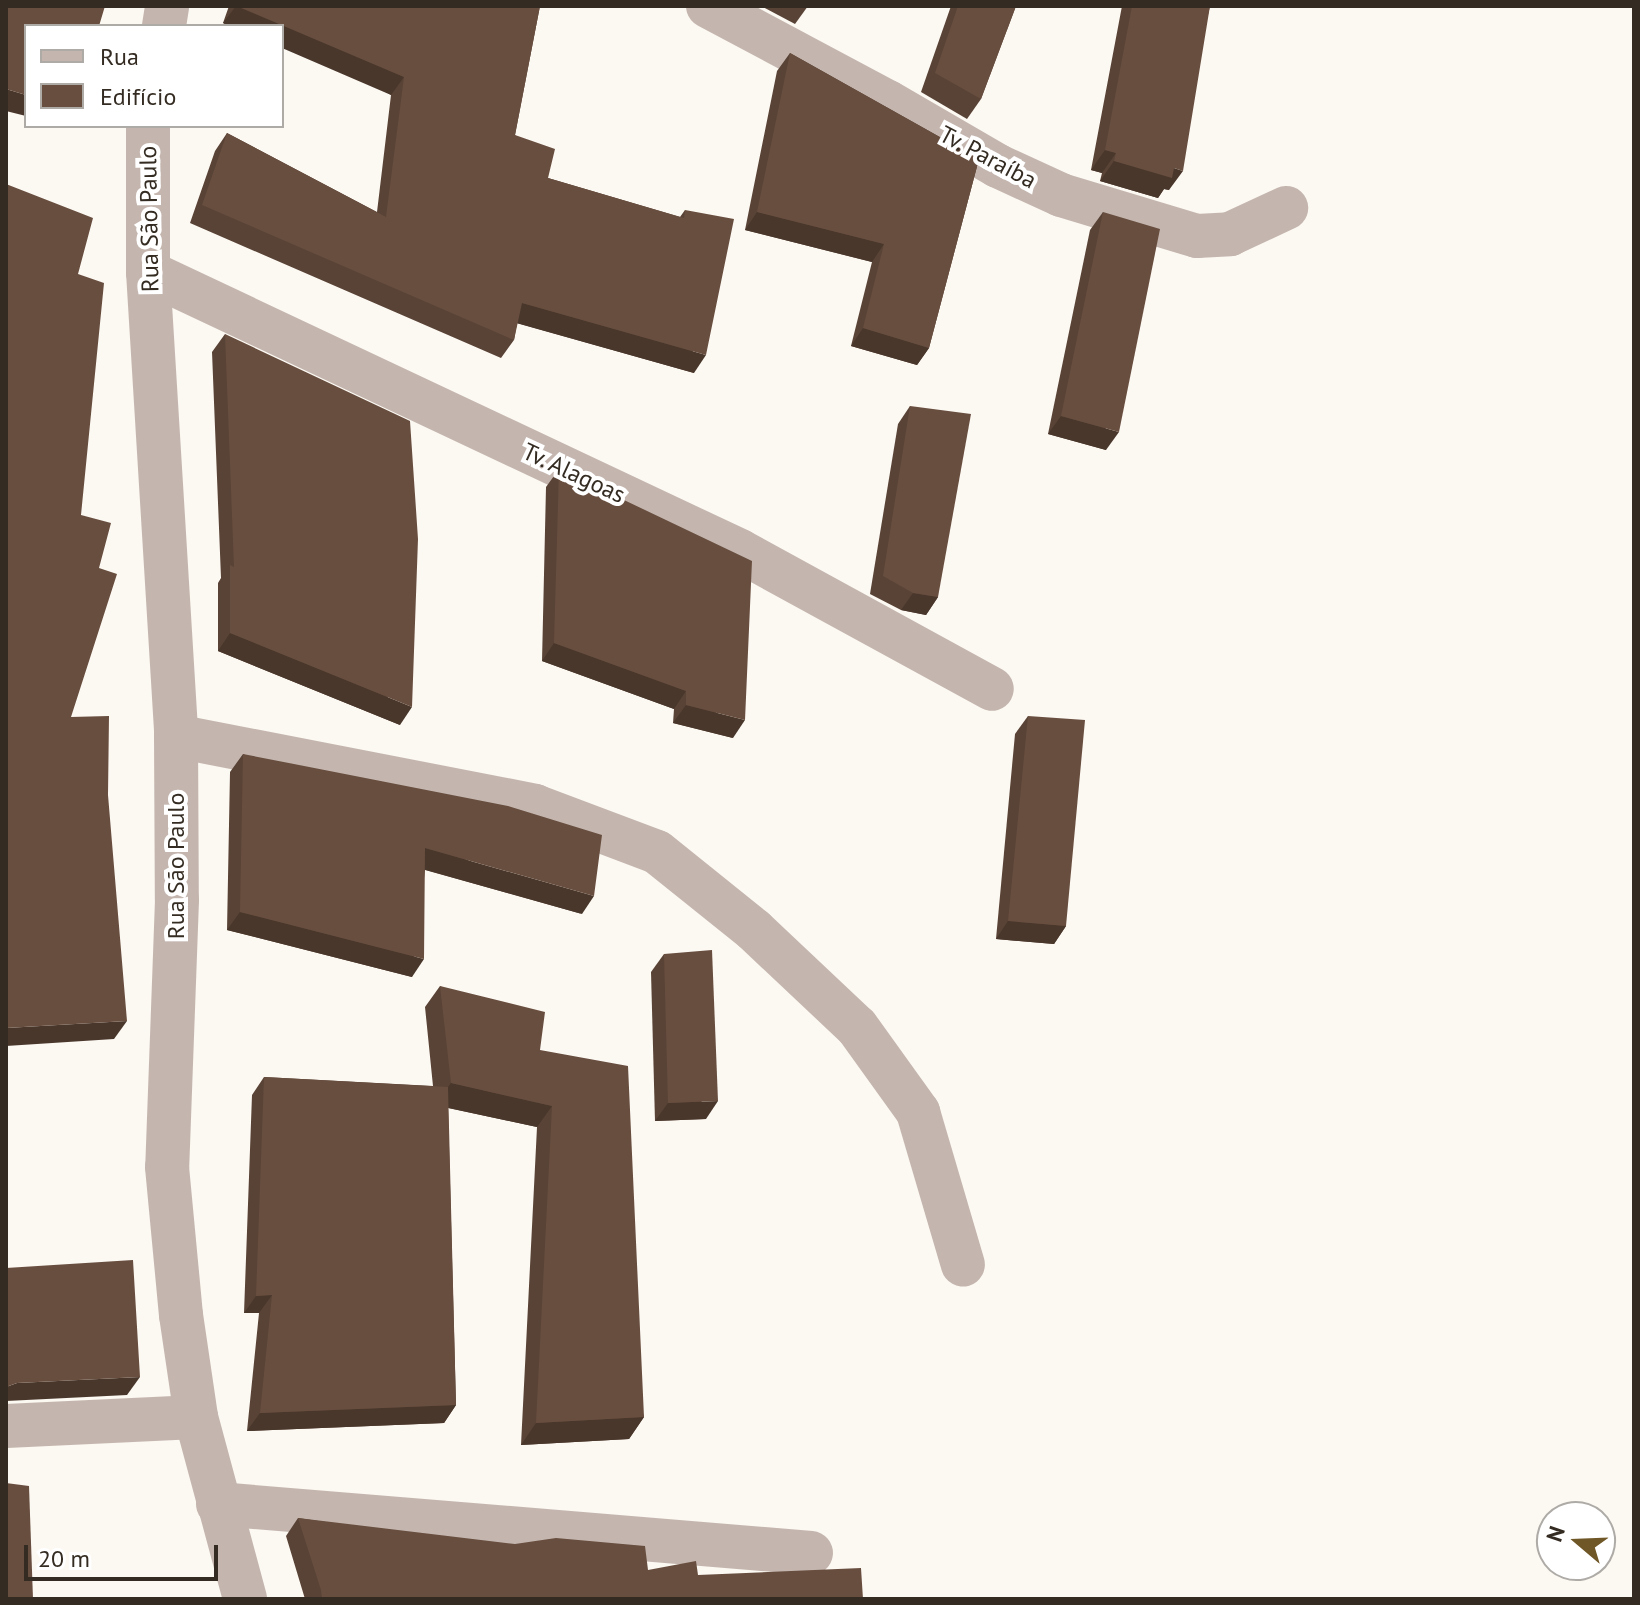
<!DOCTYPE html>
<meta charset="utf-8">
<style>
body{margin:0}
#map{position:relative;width:1640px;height:1605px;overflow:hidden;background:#fcf8f2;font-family:"PT Sans",sans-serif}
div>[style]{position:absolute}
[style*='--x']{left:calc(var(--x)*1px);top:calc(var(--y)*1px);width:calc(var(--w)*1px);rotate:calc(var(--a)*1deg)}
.street>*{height:44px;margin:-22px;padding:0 22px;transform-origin:22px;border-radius:22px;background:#c4b6af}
.wall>*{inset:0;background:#594336}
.shaded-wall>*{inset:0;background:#49372c}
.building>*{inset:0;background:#684e3f}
span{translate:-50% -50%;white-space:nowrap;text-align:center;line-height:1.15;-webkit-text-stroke:8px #fff;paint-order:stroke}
.street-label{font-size:24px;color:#342c22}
.frame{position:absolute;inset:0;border:8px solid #342c22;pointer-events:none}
.legend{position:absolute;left:24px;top:24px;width:260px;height:104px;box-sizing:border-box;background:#fff;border:2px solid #aeaba7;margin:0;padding:10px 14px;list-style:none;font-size:24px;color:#342c22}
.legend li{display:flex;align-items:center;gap:16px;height:40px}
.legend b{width:40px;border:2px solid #aeaba7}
.north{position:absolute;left:1536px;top:1501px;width:80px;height:80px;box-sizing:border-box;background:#fff;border:2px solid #aeaba7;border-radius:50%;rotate:289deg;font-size:22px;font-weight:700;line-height:32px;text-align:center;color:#342c22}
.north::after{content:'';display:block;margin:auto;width:28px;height:36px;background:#6f5727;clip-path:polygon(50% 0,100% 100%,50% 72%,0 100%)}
.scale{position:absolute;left:24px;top:1545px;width:194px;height:36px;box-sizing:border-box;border:4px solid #342c22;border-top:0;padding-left:10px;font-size:24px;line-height:28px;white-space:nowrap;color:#342c22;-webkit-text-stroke:6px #fff;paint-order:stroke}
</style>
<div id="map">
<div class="street">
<i style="--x:708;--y:6;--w:204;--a:28.1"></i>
<i style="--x:888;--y:102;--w:127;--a:30.2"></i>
<i style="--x:998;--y:166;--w:69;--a:24.7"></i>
<i style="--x:1061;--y:195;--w:142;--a:16.8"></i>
<i style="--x:1197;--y:236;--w:33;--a:-3"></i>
<i style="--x:1230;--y:234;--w:62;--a:-24.9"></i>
<i style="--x:164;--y:26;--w:20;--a:-81"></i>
<i style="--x:148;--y:126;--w:146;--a:90"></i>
<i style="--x:148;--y:272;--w:465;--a:86.5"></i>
<i style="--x:176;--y:736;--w:164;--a:89.7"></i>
<i style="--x:177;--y:900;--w:267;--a:92.1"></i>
<i style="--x:167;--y:1167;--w:149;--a:84.6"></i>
<i style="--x:181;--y:1315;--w:103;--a:81.6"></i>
<i style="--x:196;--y:1417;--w:188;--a:74.9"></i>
<i style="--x:148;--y:272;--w:654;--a:25.23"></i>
<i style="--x:740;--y:551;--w:287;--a:28.7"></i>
<i style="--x:176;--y:736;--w:366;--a:11"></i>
<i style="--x:535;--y:806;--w:130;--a:20.7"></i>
<i style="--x:657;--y:852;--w:124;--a:38.8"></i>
<i style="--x:754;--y:930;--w:141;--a:43.3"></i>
<i style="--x:857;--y:1027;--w:105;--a:54.3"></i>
<i style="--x:918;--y:1112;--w:159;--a:73.6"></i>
<i style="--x:6;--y:1426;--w:190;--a:-2.7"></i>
<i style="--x:218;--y:1504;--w:595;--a:4.72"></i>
</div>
<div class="wall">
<i style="clip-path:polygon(229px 6px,540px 6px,515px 135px,548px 178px,680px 217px,685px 210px,694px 373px,517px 323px,514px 340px,501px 358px,190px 223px,215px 151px,227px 133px,377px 212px,391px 95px,282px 26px,229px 26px,223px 23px)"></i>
<i style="clip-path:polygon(761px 6px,808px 6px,795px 24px)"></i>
<i style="clip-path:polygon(951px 6px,1016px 6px,981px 99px,967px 119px,921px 92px)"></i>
<i style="clip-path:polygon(1122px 6px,1210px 6px,1169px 190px,1164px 189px,1158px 198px,1100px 181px,1102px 173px,1091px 170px)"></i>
<i style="clip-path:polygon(790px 53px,979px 159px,929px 348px,917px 365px,851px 346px,872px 262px,745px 230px,777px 71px)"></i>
<i style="clip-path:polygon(1103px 212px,1106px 450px,1048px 434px,1090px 230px)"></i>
<i style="clip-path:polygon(225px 334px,400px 725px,218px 651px,218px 583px,221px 578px,212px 352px)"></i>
<i style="clip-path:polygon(910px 406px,938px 597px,926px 615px,901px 610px,870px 594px,898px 424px)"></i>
<i style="clip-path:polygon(559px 469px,733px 738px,673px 723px,674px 709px,542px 661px,546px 487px)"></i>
<i style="clip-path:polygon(1028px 716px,1066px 926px,1054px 944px,996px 939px,1015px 734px)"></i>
<i style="clip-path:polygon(243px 754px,582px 914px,425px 870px,412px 977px,227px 930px,230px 772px)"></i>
<i style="clip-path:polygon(664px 954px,706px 1119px,655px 1121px,651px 972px)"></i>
<i style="clip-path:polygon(440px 986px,540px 1050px,644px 1417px,629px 1439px,521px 1445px,537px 1127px,448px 1108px,456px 1405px,444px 1423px,247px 1431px,259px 1313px,244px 1313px,252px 1095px,264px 1077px,433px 1086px,425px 1007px)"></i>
<i style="clip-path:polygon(298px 1518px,648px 1570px,698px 1575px,863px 1599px,305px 1599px,286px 1536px)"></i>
</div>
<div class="shaded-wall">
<i style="clip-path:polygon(236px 6px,404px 77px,391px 95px,282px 48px,282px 26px,229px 26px,223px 23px)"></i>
<i style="clip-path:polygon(6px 89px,26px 95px,26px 116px,6px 111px)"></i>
<i style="clip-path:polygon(1105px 150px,1116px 153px,1102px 173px,1091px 170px)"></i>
<i style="clip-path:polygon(1114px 161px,1174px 168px,1183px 171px,1169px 190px,1164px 189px,1158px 198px,1100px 181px)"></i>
<i style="clip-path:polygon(757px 212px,884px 244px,872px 262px,745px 230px)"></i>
<i style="clip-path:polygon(522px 303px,706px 355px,694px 373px,509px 321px)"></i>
<i style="clip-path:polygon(863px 328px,929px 348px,917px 365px,851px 346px)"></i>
<i style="clip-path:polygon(1061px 416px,1119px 432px,1106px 450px,1048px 434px)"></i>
<i style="clip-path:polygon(913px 593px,938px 597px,926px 615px,901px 610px)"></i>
<i style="clip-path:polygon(230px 633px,412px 707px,400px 725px,218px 651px)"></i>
<i style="clip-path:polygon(554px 643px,686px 691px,674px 709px,542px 661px)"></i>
<i style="clip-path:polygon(686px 705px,745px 720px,733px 738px,673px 723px)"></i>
<i style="clip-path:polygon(425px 848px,594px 896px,582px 914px,412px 866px)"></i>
<i style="clip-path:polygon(240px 912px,424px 959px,412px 977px,227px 930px)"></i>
<i style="clip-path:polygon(1008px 921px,1066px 926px,1054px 944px,996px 939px)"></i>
<i style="clip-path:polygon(127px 1021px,114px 1039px,6px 1046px,6px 1028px)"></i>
<i style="clip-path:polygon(451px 1083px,552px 1106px,537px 1127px,435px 1105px)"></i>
<i style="clip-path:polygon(718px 1101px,706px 1119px,655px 1121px,668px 1103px)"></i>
<i style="clip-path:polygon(272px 1295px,259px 1313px,244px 1313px,256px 1296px)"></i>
<i style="clip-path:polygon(140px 1377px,127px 1395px,6px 1401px,6px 1387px,17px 1383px)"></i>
<i style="clip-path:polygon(456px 1405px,444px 1423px,247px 1431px,260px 1413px)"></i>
<i style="clip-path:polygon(644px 1417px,629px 1439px,521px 1445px,536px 1423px)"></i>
</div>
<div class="building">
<i style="clip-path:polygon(6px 6px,105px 6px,99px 26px,26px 26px,26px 95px,6px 89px)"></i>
<i style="clip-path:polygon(237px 6px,540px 6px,515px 135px,555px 149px,548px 178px,684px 218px,685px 210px,734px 219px,706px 355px,522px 303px,514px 340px,202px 205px,227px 133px,386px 217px,404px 77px)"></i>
<i style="clip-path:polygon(958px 6px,1016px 6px,981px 99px,935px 73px)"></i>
<i style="clip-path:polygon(1132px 6px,1210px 6px,1183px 171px,1174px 168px,1172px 178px,1114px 161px,1116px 153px,1105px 150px)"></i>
<i style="clip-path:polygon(790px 53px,979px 159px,929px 348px,863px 328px,884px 244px,757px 212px)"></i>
<i style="clip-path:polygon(6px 184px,93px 218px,78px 274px,104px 283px,81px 515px,111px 523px,99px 568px,117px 574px,71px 717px,109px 716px,108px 795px,127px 1021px,6px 1028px)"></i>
<i style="clip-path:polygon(1103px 212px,1160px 229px,1119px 432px,1061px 416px)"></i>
<i style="clip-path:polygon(225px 334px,410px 421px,418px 539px,412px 707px,230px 633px,230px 565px,234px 567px)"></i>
<i style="clip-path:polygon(910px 406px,971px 414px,938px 597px,913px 593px,883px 576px)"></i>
<i style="clip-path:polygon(559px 469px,752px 561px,745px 720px,686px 705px,686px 691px,554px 643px)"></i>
<i style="clip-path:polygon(1028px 716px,1085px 720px,1066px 926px,1008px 921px)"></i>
<i style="clip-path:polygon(243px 754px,508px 806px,602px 835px,594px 896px,425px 848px,424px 959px,240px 912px)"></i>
<i style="clip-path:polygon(712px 950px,718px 1101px,668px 1103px,664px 954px)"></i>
<i style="clip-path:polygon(440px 986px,545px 1012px,540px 1050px,628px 1066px,644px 1417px,536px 1423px,552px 1106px,451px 1083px)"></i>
<i style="clip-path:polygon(264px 1077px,448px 1087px,456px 1405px,260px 1413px,272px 1295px,256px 1296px)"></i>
<i style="clip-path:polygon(133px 1260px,140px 1377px,17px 1383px,6px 1387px,6px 1268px)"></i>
<i style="clip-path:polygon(6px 1483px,29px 1486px,33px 1599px,6px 1599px)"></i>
<i style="clip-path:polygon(298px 1518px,515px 1544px,556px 1538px,645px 1546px,648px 1570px,696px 1561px,698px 1575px,861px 1568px,863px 1599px,322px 1599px,321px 1590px)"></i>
</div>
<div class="street-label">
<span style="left:988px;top:157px;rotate:28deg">Tv. Paraíba</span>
<span style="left:149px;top:219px;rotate:-91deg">Rua São Paulo</span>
<span style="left:574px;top:473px;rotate:25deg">Tv. Alagoas</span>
<span style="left:176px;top:866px;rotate:-90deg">Rua São Paulo</span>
</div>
<div class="frame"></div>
<ul class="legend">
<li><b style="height:10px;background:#c4b6af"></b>Rua</li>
<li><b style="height:22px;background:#684e3f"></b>Edifício</li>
</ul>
<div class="north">N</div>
<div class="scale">20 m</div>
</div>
